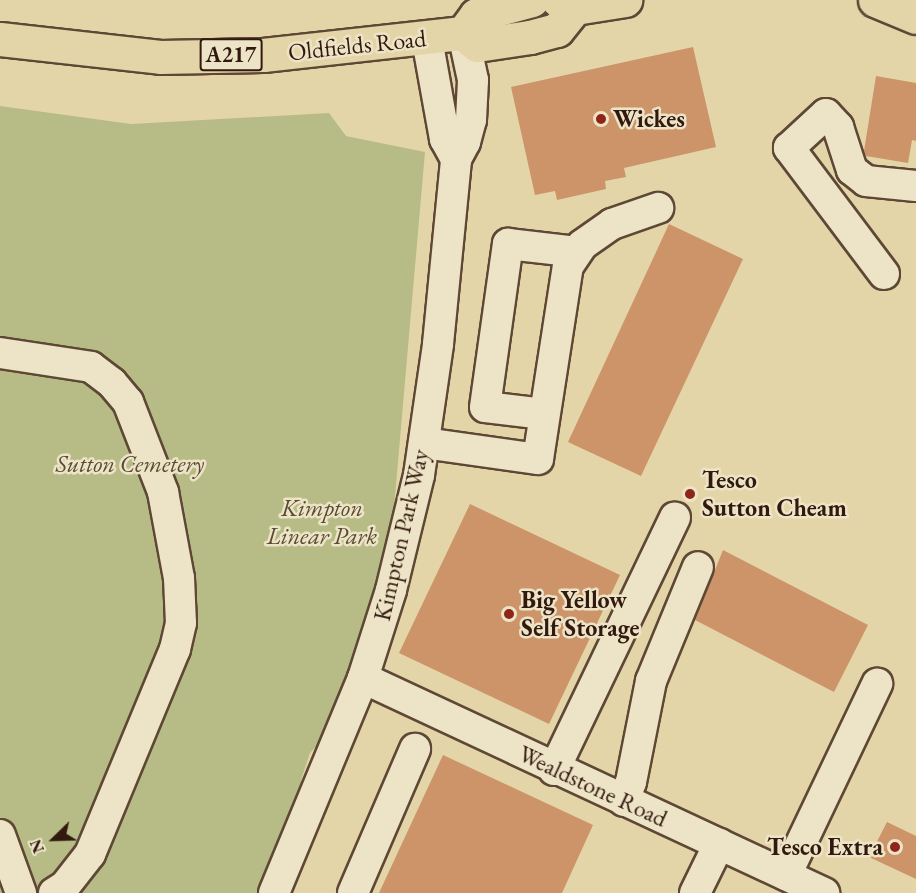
<!DOCTYPE html>
<style>
body{margin:0}
#map{position:relative;width:916px;height:893px;overflow:hidden;background:#e4d5a9;font-family:"EB Garamond",serif}
div>[style]{position:absolute}
[style*='--x']{left:calc(var(--x)*1px);top:calc(var(--y)*1px);width:calc(var(--w)*1px);rotate:calc(var(--a)*1deg)}
.green>*{inset:0;background:#b7bc86}
.building>*{inset:0;background:#cc9468}
.roads{filter:drop-shadow(2px 0 #5e4835) drop-shadow(-2px 0 #5e4835) drop-shadow(0 2px #5e4835) drop-shadow(0 -2px #5e4835)}
.minor>*{height:30px;margin:-15px;padding:0 15px;transform-origin:15px;border-radius:15px;background:#ede4c7}
.highway>*{height:33px;margin:-16.5px;padding:0 16.5px;transform-origin:16.5px;border-radius:16.5px;background:#e4d5a9}
.dots>*{width:16px;height:16px;translate:-50% -50%;box-sizing:border-box;border:3px solid #ede4c7;border-radius:50%}
span{translate:-50% -50%;white-space:nowrap;text-align:center;line-height:1.15;-webkit-text-stroke:5px #ede4c7;paint-order:stroke}
.shield-label span{padding:2px 4px;background:#ede4c7;border:2px solid;border-radius:4px;-webkit-text-stroke-width:0}
.shield-label{font-size:22px;color:#31190e;font-weight:700}
.street-label{font-size:24px;color:#31190e}
.poi-label{font-size:24px;color:#31190e;font-weight:700}
.left{translate:0 -50%;text-align:left}
.right{translate:-100% -50%;text-align:right}
.park-label{font-size:24px;color:#594a32;font-style:italic}
.north{position:absolute;left:24px;top:809px;width:60px;height:60px;-webkit-text-stroke:4px #ede4c7;paint-order:stroke;rotate:247deg;font-size:16px;font-weight:700;line-height:24px;text-align:center;color:#31190e}
.north::after{content:'';display:block;margin:auto;width:21px;height:27px;background:#31190e;clip-path:polygon(50% 0,100% 100%,50% 72%,0 100%)}
</style>
<div id="map">
<div class="green">
<i style="clip-path:polygon(0 106px,131px 124px,329px 113px,346px 136px,425px 152px,392px 531px,339px 722px,310px 753px,301px 780px,303px 814px,269px 893px,0 893px)"></i>
</div>
<div class="building">
<i style="clip-path:polygon(693px 47px,716px 147px,624px 168px,626px 177px,605px 181px,606px 189px,557px 200px,555px 191px,535px 195px,511px 87px)"></i>
<i style="clip-path:polygon(876px 76px,916px 83px,916px 141px,912px 140px,908px 163px,866px 156px,864px 151px)"></i>
<i style="clip-path:polygon(669px 224px,743px 259px,641px 476px,568px 442px)"></i>
<i style="clip-path:polygon(470px 504px,620px 575px,549px 724px,399px 653px)"></i>
<i style="clip-path:polygon(723px 550px,868px 625px,834px 692px,695px 620px)"></i>
<i style="clip-path:polygon(443px 755px,593px 825px,562px 893px,379px 893px)"></i>
<i style="clip-path:polygon(887px 822px,916px 836px,916px 879px,869px 857px)"></i>
</div>
<div class="roads">
<div class="minor">
<i style="--x:427;--y:39;--w:102;--a:79.8"></i>
<i style="--x:445;--y:139;--w:23;--a:61"></i>
<i style="--x:884;--y:274;--w:158;--a:-127"></i>
<i style="--x:789;--y:148;--w:50;--a:-42.6"></i>
<i style="--x:826;--y:114;--w:18;--a:47"></i>
<i style="--x:838;--y:127;--w:45;--a:72"></i>
<i style="--x:852;--y:170;--w:18;--a:38"></i>
<i style="--x:866;--y:181;--w:50;--a:5.7"></i>
<i style="--x:0;--y:353;--w:92;--a:8.7"></i>
<i style="--x:91;--y:367;--w:26;--a:37"></i>
<i style="--x:112;--y:383;--w:25;--a:50"></i>
<i style="--x:128;--y:402;--w:97;--a:68.7"></i>
<i style="--x:163;--y:492;--w:87;--a:79.5"></i>
<i style="--x:179;--y:578;--w:45;--a:87.5"></i>
<i style="--x:181;--y:623;--w:27;--a:103"></i>
<i style="--x:175;--y:649;--w:222;--a:112.5"></i>
<i style="--x:90;--y:854;--w:41;--a:128"></i>
<i style="--x:65;--y:886;--w:13;--a:148"></i>
<i style="--x:544;--y:414;--w:59;--a:-173.2"></i>
<i style="--x:485;--y:407;--w:165;--a:-82"></i>
<i style="--x:508;--y:244;--w:69;--a:6.6"></i>
<i style="--x:424;--y:443;--w:115;--a:8"></i>
<i style="--x:538;--y:459;--w:195;--a:-81.2"></i>
<i style="--x:568;--y:266;--w:25;--a:-56"></i>
<i style="--x:582;--y:245;--w:37;--a:-35"></i>
<i style="--x:612;--y:224;--w:49;--a:-19.2"></i>
<i style="--x:363;--y:678;--w:509;--a:25"></i>
<i style="--x:554;--y:770;--w:280;--a:-64.4"></i>
<i style="--x:624;--y:801;--w:20;--a:-70"></i>
<i style="--x:631;--y:782;--w:103;--a:-78.8"></i>
<i style="--x:651;--y:681;--w:123;--a:-67.6"></i>
<i style="--x:0;--y:835;--w:62;--a:70.1"></i>
<i style="--x:786;--y:875;--w:212;--a:-64.5"></i>
<i style="--x:274;--y:893;--w:233;--a:-67.5"></i>
<i style="--x:363;--y:678;--w:92;--a:-72.3"></i>
<i style="--x:391;--y:590;--w:118;--a:-76.3"></i>
<i style="--x:419;--y:475;--w:132;--a:-81.7"></i>
<i style="--x:438;--y:344;--w:186;--a:-84.4"></i>
<i style="--x:456;--y:159;--w:19;--a:-62"></i>
<i style="--x:465;--y:142;--w:23;--a:-75"></i>
<i style="--x:471;--y:120;--w:40;--a:-87.1"></i>
<i style="--x:473;--y:80;--w:48;--a:-102"></i>
<i style="--x:353;--y:893;--w:157;--a:-66.7"></i>
<i style="--x:695;--y:893;--w:55;--a:-63.9"></i>
</div>
<div class="highway">
<i style="--x:558;--y:0;--w:19;--a:25"></i>
<i style="--x:575;--y:8;--w:51;--a:-9.1"></i>
<i style="--x:875;--y:0;--w:44;--a:22.5"></i>
<i style="--x:463;--y:33;--w:18;--a:41"></i>
<i style="--x:477;--y:45;--w:54;--a:-8.6"></i>
<i style="--x:530;--y:37;--w:28;--a:-15"></i>
<i style="--x:557;--y:30;--w:28;--a:-51"></i>
<i style="--x:0;--y:39;--w:161;--a:6.4"></i>
<i style="--x:160;--y:57;--w:103;--a:-1.1"></i>
<i style="--x:263;--y:55;--w:201;--a:-6.3"></i>
<i style="--x:463;--y:33;--w:22;--a:-54"></i>
<i style="--x:476;--y:15;--w:58;--a:-15"></i>
</div>
</div>
<div class="dots">
<i style="left:601px;top:119px;background:#8f2418"></i>
<i style="left:690px;top:494px;background:#8f2418"></i>
<i style="left:509px;top:614px;background:#8f2418"></i>
<i style="left:895px;top:847px;background:#8f2418"></i>
</div>
<div class="shield-label">
<span style="left:231px;top:55px">A217</span>
</div>
<div class="street-label">
<span style="left:357px;top:45px;rotate:-6deg">Oldfields Road</span>
<span style="left:401px;top:535px;rotate:-77deg">Kimpton Park Way</span>
<span style="left:593px;top:786px;rotate:25deg">Wealdstone Road</span>
</div>
<div class="poi-label">
<span class="left" style="left:613px;top:119px">Wickes</span>
<span class="left" style="left:702px;top:494px">Tesco<br>Sutton Cheam</span>
<span class="left" style="left:521px;top:614px">Big Yellow<br>Self Storage</span>
<span class="right" style="left:883px;top:847px">Tesco Extra</span>
</div>
<div class="park-label">
<span style="left:130px;top:464px">Sutton Cemetery</span>
<span style="left:322px;top:522px">Kimpton<br>Linear Park</span>
</div>
<div class="north">N</div>
</div>
